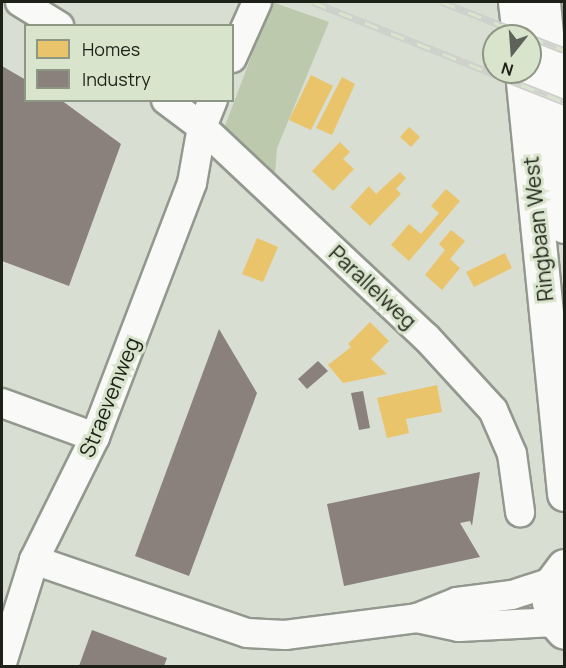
<!DOCTYPE html>
<style>
body{margin:0}
#map{position:relative;width:566px;height:668px;overflow:hidden;background:#d8ded2;font-family:Manrope,sans-serif}
div>[style]{position:absolute}
[style*='--x']{left:calc(var(--x)*1px);top:calc(var(--y)*1px);width:calc(var(--w)*1px);rotate:calc(var(--a)*1deg)}
.green>*{inset:0;background:#bcc9ad}
.homes>*{inset:0;background:#e9c46a}
.industry>*{inset:0;background:#8a817c}
.roads{filter:drop-shadow(2px 0 #93988e) drop-shadow(-2px 0 #93988e) drop-shadow(0 2px #93988e) drop-shadow(0 -2px #93988e)}
.minor>*{height:28px;margin:-14px;padding:0 14px;transform-origin:14px;border-radius:14px;background:#f9faf8}
.primary>*{height:33px;margin:-16.5px;padding:0 16.5px;transform-origin:16.5px;border-radius:16.5px;background:#f9faf8}
.rail>*{height:7px;margin-top:-3.5px;transform-origin:0;background:repeating-linear-gradient(90deg,#d9e4cc 0 14px,#ced0cc 0 28px);box-sizing:border-box;border-block:2px solid #ced0cc}
span{translate:-50% -50%;white-space:nowrap;text-align:center;line-height:1.15;-webkit-text-stroke:6px #d9e4cc;paint-order:stroke}
.street-label{font-size:21px;color:#1d2118}
.frame{position:absolute;inset:0;border:3px solid #1d2118;pointer-events:none}
.legend{position:absolute;left:24px;top:24px;width:210px;height:78px;box-sizing:border-box;background:#d9e4cc;border:2px solid #8e9684;margin:0;padding:8px 10px;list-style:none;font-size:18px;color:#1d2118}
.legend li{display:flex;align-items:center;gap:12px;height:30px}
.legend b{width:30px;border:2px solid #8e9684}
.north{position:absolute;left:482px;top:24px;width:60px;height:60px;box-sizing:border-box;background:#d9e4cc;border:2px solid #8e9684;border-radius:50%;rotate:197deg;font-size:16px;font-weight:700;line-height:24px;text-align:center;color:#1d2118}
.north::after{content:'';display:block;margin:auto;width:21px;height:27px;background:#5e6359;clip-path:polygon(50% 0,100% 100%,50% 72%,0 100%)}
</style>
<div id="map">
<div class="green">
<i style="clip-path:polygon(272px 2px,329px 22px,277px 148px,275px 174px,223px 131px)"></i>
</div>
<div class="homes">
<i style="clip-path:polygon(311px 75px,333px 86px,311px 130px,289px 120px)"></i>
<i style="clip-path:polygon(342px 77px,355px 84px,332px 135px,316px 128px)"></i>
<i style="clip-path:polygon(409px 127px,420px 137px,411px 147px,400px 137px)"></i>
<i style="clip-path:polygon(340px 142px,350px 152px,343px 159px,354px 169px,333px 191px,312px 171px)"></i>
<i style="clip-path:polygon(400px 172px,406px 178px,396px 189px,401px 194px,370px 226px,350px 207px,369px 186px,376px 194px)"></i>
<i style="clip-path:polygon(446px 189px,460px 201px,409px 261px,391px 245px,409px 224px,421px 234px,439px 213px,431px 206px)"></i>
<i style="clip-path:polygon(451px 230px,465px 241px,450px 259px,460px 268px,442px 290px,425px 275px,445px 250px,439px 244px)"></i>
<i style="clip-path:polygon(257px 238px,278px 247px,263px 282px,242px 274px)"></i>
<i style="clip-path:polygon(505px 253px,512px 268px,474px 287px,466px 272px)"></i>
<i style="clip-path:polygon(370px 322px,389px 341px,371px 359px,387px 374px,343px 383px,328px 365px,351px 347px,348px 344px)"></i>
<i style="clip-path:polygon(437px 385px,442px 412px,406px 419px,409px 433px,387px 438px,377px 398px)"></i>
</div>
<div class="industry">
<i style="clip-path:polygon(2px 66px,26px 80px,26px 100px,61px 100px,121px 144px,69px 286px,2px 261px)"></i>
<i style="clip-path:polygon(219px 329px,257px 393px,189px 576px,135px 556px)"></i>
<i style="clip-path:polygon(318px 361px,328px 371px,307px 389px,298px 379px)"></i>
<i style="clip-path:polygon(363px 391px,370px 428px,359px 430px,351px 393px)"></i>
<i style="clip-path:polygon(480px 472px,472px 526px,470px 521px,460px 523px,480px 557px,344px 586px,327px 504px)"></i>
<i style="clip-path:polygon(92px 630px,167px 658px,164px 666px,79px 666px)"></i>
</div>
<div class="roads">
<div class="minor">
<i style="--x:20;--y:2;--w:46;--a:31.6"></i>
<i style="--x:232;--y:58;--w:61;--a:-65.9"></i>
<i style="--x:166;--y:100;--w:45;--a:36.9"></i>
<i style="--x:202;--y:127;--w:307;--a:43.2"></i>
<i style="--x:426;--y:337;--w:99;--a:47.5"></i>
<i style="--x:493;--y:410;--w:48;--a:66.6"></i>
<i style="--x:512;--y:454;--w:59;--a:82.1"></i>
<i style="--x:2;--y:403;--w:99;--a:20.1"></i>
<i style="--x:34;--y:560;--w:225;--a:18.9"></i>
<i style="--x:247;--y:633;--w:38;--a:3"></i>
<i style="--x:285;--y:635;--w:133;--a:-7.3"></i>
<i style="--x:417;--y:618;--w:43;--a:-21.8"></i>
<i style="--x:457;--y:602;--w:55;--a:-7.3"></i>
<i style="--x:512;--y:595;--w:42;--a:-18"></i>
<i style="--x:417;--y:618;--w:43;--a:12.1"></i>
<i style="--x:459;--y:627;--w:96;--a:-3"></i>
<i style="--x:2;--y:663;--w:108;--a:-72.7"></i>
<i style="--x:34;--y:560;--w:137;--a:-63.6"></i>
<i style="--x:95;--y:437;--w:272;--a:-69.1"></i>
<i style="--x:192;--y:183;--w:57;--a:-79.9"></i>
<i style="--x:202;--y:127;--w:29;--a:-68"></i>
</div>
<div class="primary">
<i style="--x:515;--y:2;--w:34;--a:83"></i>
<i style="--x:543;--y:2;--w:225;--a:84.6"></i>
<i style="--x:522;--y:72;--w:424;--a:84.3"></i>
<i style="--x:564;--y:566;--w:20;--a:127"></i>
<i style="--x:552;--y:582;--w:20;--a:99"></i>
<i style="--x:549;--y:602;--w:21;--a:73"></i>
<i style="--x:555;--y:622;--w:13;--a:48"></i>
</div>
</div>
<div class="rail">
<i style="--x:313;--y:2;--w:270;--a:21.7"></i>
<i style="--x:442;--y:2;--w:93;--a:21.3"></i>
<i style="--x:530;--y:37;--w:36;--a:21"></i>
</div>
<div class="street-label">
<span style="left:538px;top:229px;rotate:-96deg">Ringbaan West</span>
<span style="left:373px;top:287px;rotate:43deg">Parallelweg</span>
<span style="left:109px;top:397px;rotate:-68deg">Straevenweg</span>
</div>
<div class="frame"></div>
<ul class="legend">
<li><b style="height:16px;background:#e9c46a"></b>Homes</li>
<li><b style="height:16px;background:#8a817c"></b>Industry</li>
</ul>
<div class="north">N</div>
</div>
